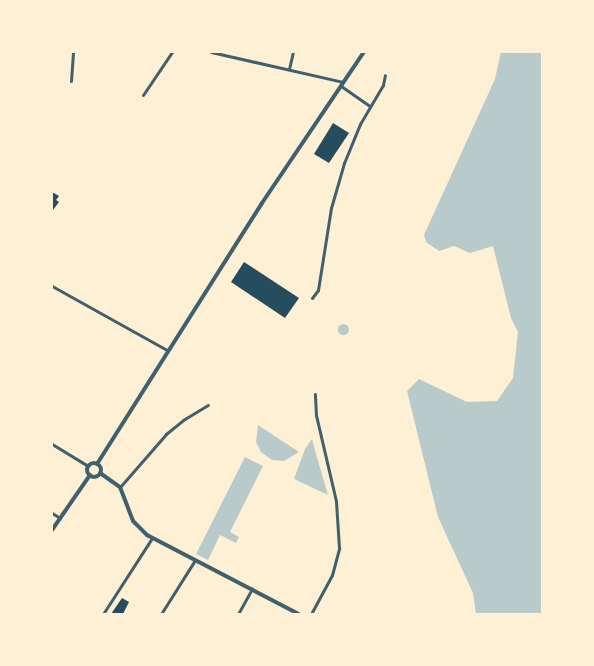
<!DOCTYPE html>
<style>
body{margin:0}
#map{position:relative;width:594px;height:666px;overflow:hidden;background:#fdf0d5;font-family:Commissioner,sans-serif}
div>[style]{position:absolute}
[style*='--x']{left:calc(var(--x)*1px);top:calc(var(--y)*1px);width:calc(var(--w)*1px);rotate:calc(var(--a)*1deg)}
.green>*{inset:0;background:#b9caca}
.round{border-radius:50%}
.building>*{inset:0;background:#264d5e}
.minor>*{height:3px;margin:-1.5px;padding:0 1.5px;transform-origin:1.5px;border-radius:1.5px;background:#3f606c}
.tertiary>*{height:4px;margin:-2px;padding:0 2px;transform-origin:2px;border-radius:2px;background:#3f606c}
.tertiary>.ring{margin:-2px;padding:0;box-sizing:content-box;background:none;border:4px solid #3f606c;border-radius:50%}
span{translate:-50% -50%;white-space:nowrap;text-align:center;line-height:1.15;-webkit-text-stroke:4px #fdf0d5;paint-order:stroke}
.frame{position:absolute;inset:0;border:53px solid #fdf0d5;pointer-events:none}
</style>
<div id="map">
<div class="green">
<i style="clip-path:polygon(501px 52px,542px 52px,542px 614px,476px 614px,473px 593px,438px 517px,407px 391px,419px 379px,467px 402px,497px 401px,513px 378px,518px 332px,511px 318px,493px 246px,470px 253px,454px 246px,439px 251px,426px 242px,424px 235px,495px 79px)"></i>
<i class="round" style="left:337.5px;top:323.5px;width:11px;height:11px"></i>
<i style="clip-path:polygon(258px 425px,299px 452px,284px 461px,272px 460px,261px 452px,256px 442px)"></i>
<i style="clip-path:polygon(312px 439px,316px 454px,328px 495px,294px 479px,305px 449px)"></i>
<i style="clip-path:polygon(245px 457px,263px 466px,230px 532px,239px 537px,236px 543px,220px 535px,208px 560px,196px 554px)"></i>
</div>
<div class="building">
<i style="clip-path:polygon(333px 123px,349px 133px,329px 163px,314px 154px)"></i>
<i style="clip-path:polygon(52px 192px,59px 196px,56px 200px,59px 202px,53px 210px)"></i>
<i style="clip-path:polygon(244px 262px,299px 298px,285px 318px,231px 282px)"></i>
<i style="clip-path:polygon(122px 598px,129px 602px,123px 614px,111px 614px)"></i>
</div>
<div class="minor">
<i style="--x:211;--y:52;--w:135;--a:12.8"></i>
<i style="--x:289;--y:69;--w:17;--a:-77"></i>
<i style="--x:71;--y:81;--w:29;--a:-86"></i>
<i style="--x:341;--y:86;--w:35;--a:35"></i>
<i style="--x:143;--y:95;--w:52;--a:-56"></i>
<i style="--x:52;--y:286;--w:132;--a:29.1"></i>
<i style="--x:312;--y:298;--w:10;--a:-53"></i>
<i style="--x:318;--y:290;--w:83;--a:-81"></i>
<i style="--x:331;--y:208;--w:47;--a:-73.9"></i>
<i style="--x:344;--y:163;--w:42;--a:-67.7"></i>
<i style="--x:360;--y:124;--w:45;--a:-59.5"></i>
<i style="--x:383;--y:85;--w:10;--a:-79"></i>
<i style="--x:52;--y:444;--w:42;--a:31.4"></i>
<i style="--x:120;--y:487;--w:70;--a:-49"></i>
<i style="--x:166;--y:434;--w:22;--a:-39"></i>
<i style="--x:183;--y:420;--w:29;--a:-31"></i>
<i style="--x:52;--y:513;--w:9;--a:32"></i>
<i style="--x:103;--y:614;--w:90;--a:-57.2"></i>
<i style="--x:161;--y:614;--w:64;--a:-57.8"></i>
<i style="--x:238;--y:614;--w:29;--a:-61"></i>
<i style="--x:311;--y:614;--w:44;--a:-61.7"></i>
<i style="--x:332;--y:575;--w:28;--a:-75"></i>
<i style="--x:339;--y:548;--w:47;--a:-93.7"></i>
<i style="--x:336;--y:501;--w:88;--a:-103.1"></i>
<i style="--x:316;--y:415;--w:21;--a:-93"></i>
</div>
<div class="tertiary">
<i class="ring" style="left:87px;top:463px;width:10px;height:10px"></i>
<i style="--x:97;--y:464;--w:309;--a:-57.7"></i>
<i style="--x:262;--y:203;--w:182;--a:-56"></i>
<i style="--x:100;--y:473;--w:24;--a:35"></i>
<i style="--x:120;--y:487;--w:36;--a:69"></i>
<i style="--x:133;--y:521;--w:20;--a:45"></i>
<i style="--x:147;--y:535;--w:171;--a:27.5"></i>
<i style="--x:52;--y:530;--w:67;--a:-55.4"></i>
</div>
<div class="frame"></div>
</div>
